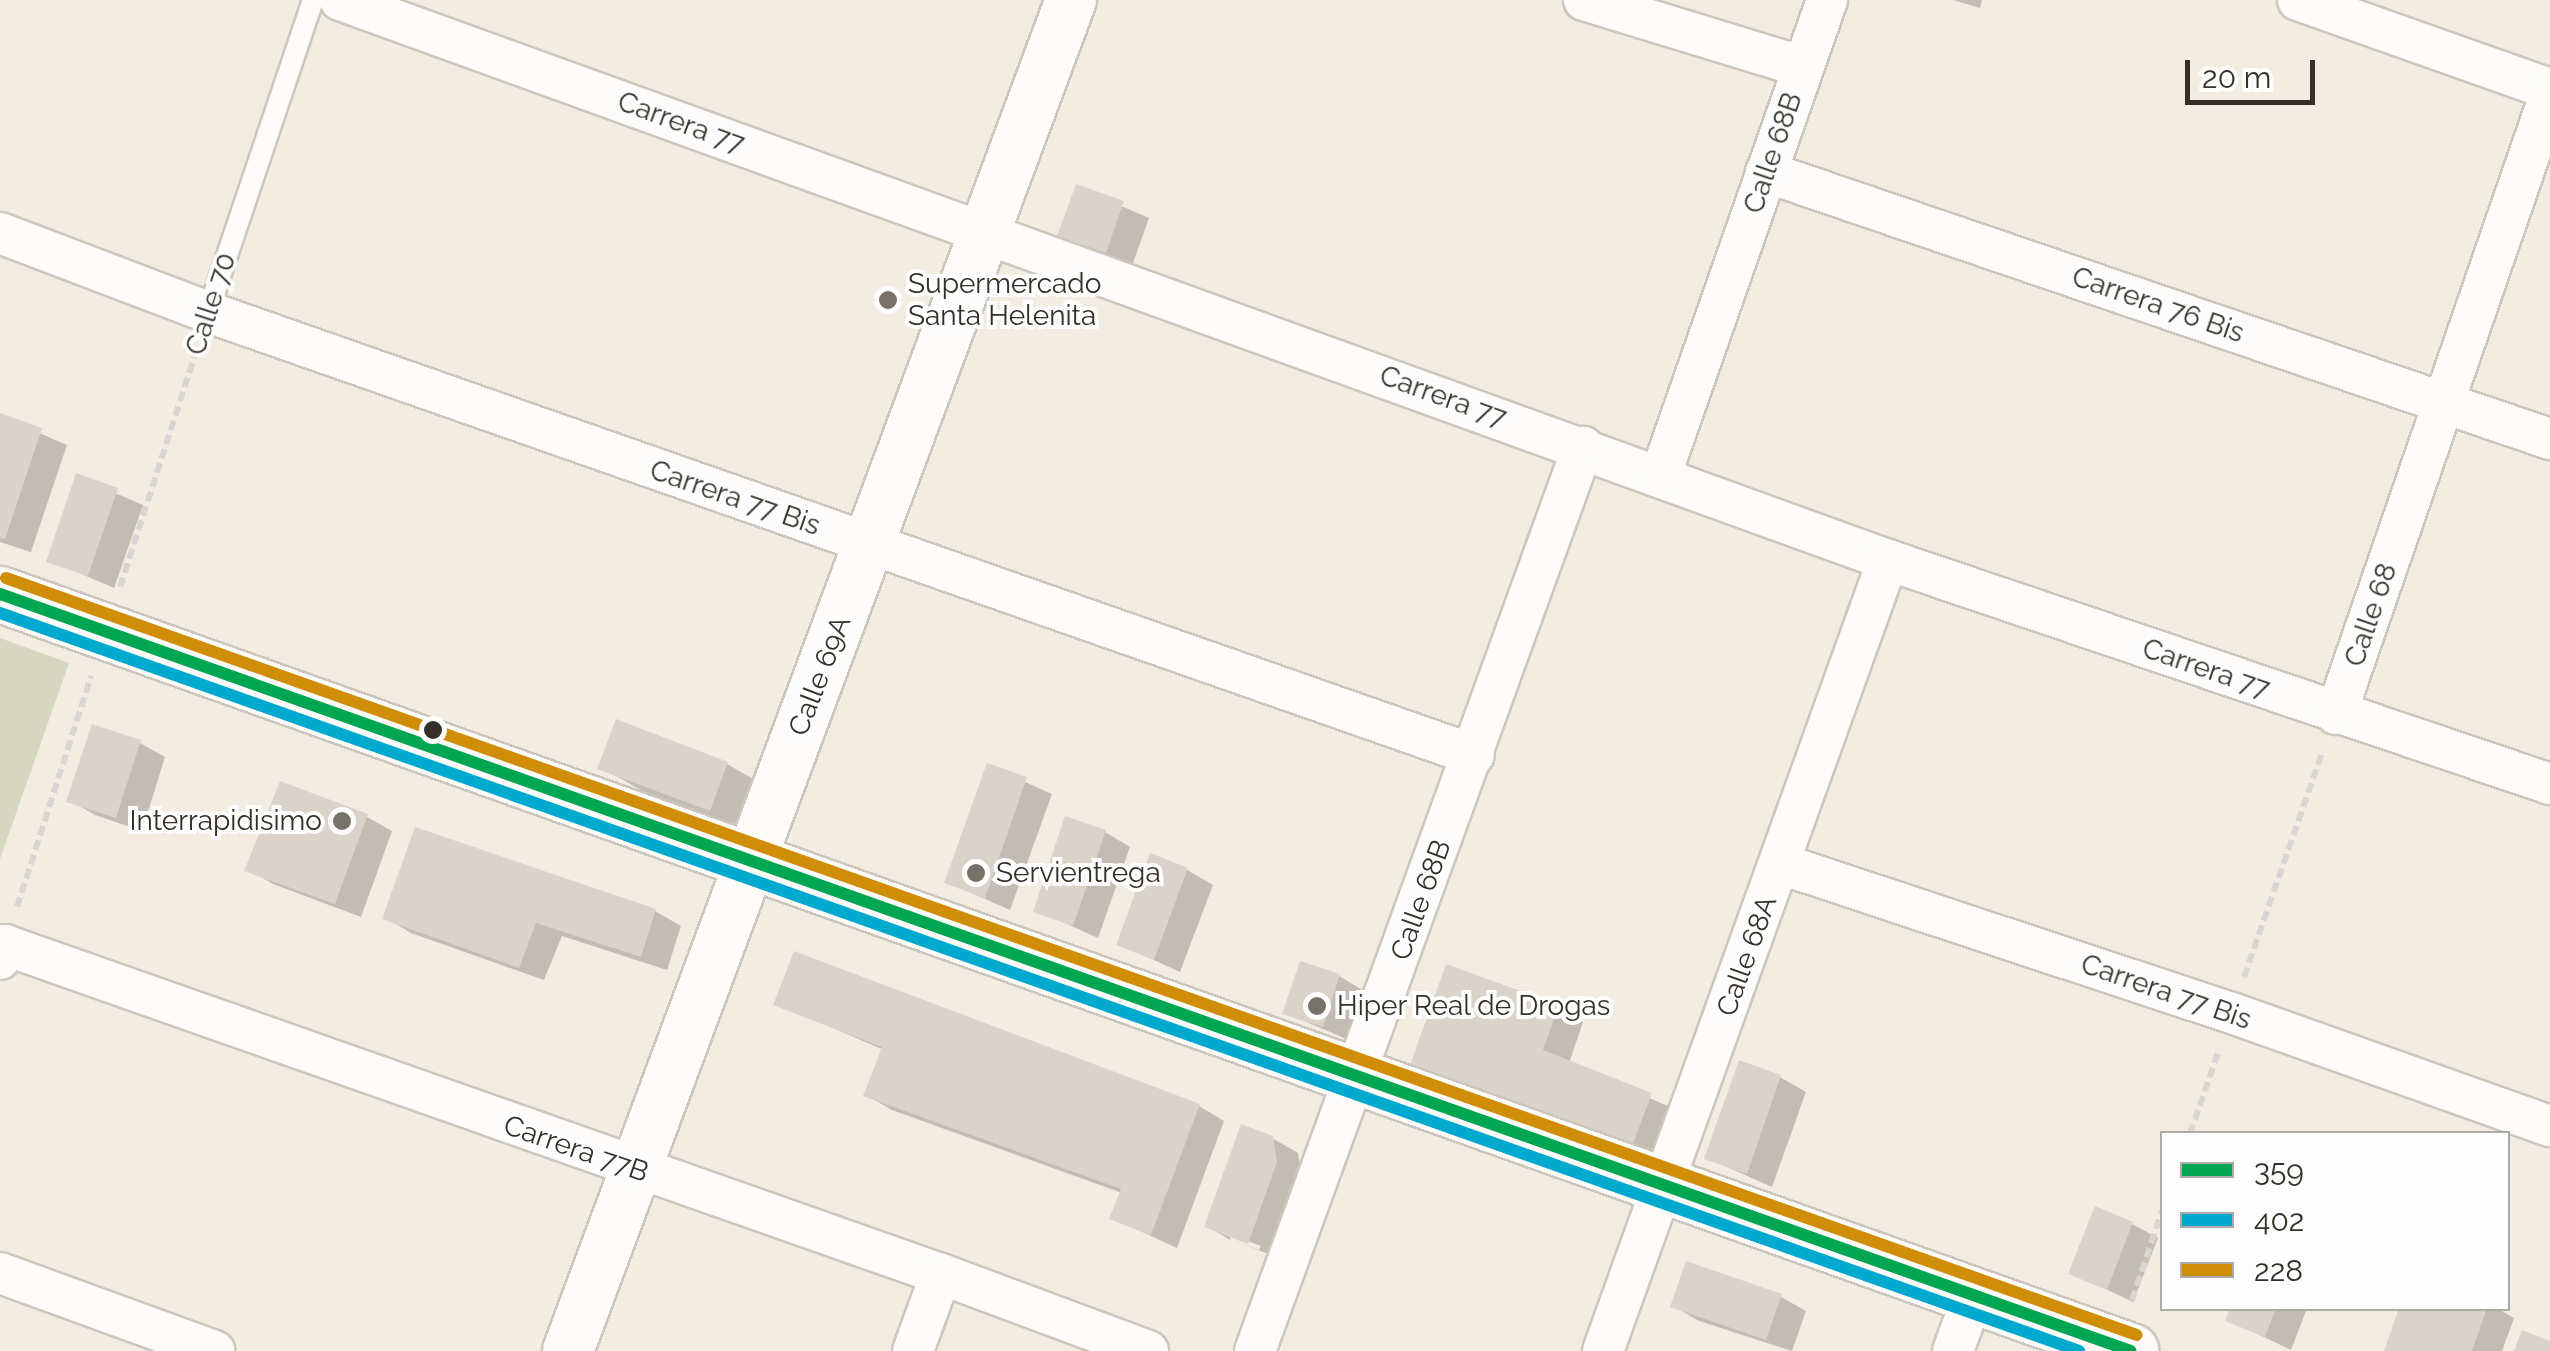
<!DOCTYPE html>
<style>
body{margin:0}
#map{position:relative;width:2550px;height:1351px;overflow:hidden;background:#f3ece0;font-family:Raleway,sans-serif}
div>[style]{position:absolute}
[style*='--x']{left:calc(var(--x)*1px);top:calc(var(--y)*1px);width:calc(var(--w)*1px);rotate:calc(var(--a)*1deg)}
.green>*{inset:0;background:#d6d7c0}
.shadow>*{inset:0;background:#0003}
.building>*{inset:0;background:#d9d3ca}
.path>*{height:6px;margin-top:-3px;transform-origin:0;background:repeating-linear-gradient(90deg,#d9d6d2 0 10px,transparent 0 15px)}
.roads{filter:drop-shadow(2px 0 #ccc7bd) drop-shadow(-2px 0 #ccc7bd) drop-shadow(0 2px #ccc7bd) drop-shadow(0 -2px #ccc7bd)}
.service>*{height:20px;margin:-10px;padding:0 10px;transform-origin:10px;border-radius:10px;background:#fdfcfa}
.minor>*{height:40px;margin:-20px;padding:0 20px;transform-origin:20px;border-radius:20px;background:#fdfcfa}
.tertiary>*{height:50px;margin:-25px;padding:0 25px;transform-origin:25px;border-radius:25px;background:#fdfcfa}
.secondary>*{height:55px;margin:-27.5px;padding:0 27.5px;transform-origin:27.5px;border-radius:27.5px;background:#fdfcfa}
.bus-1>*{height:12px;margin:-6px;padding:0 6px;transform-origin:6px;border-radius:6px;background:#00a651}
.bus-2>*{height:12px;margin:-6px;padding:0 6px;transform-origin:6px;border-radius:6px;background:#00a9ce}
.bus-3>*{height:12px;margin:-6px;padding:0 6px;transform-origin:6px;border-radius:6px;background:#d08e08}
.dots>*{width:28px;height:28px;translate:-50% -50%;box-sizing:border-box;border:5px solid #fdfdfd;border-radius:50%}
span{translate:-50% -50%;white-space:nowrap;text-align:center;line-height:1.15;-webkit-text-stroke:8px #fdfdfd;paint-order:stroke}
.street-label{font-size:28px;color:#343027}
.poi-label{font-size:28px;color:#343027}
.left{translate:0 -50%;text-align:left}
.right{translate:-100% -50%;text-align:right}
.legend{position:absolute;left:2160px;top:1131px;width:350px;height:180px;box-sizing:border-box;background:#fdfdfd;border:2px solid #adaba7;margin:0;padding:12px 18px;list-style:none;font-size:30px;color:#343027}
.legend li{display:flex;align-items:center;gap:20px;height:50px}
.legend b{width:50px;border:2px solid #adaba7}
.scale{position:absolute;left:2185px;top:60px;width:130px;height:45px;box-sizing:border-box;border:5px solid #343027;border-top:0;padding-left:12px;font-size:30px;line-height:35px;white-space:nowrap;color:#343027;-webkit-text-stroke:8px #fdfdfd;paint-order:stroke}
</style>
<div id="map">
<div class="green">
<i style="clip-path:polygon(0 638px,69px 663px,0 859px)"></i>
</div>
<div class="shadow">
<i style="clip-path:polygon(1953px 0,1982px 0,1980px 8px)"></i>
<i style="clip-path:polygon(1077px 187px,1149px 218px,1132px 266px,1060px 235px)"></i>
<i style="clip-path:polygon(2px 417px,67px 445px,31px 552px,0 542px)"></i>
<i style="clip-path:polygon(78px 477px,143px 505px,114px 588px,49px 560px)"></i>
<i style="clip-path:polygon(140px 743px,165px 757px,142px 831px,95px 815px,69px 800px)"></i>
<i style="clip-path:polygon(727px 764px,776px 792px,759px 836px,649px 795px,601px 767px)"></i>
<i style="clip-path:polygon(989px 766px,1052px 794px,1010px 910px,947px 882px)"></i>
<i style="clip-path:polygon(367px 817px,392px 831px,361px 917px,273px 884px,247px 869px)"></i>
<i style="clip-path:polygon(417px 830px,655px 911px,681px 926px,667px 970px,562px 936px,544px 980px,411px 933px,386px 918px)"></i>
<i style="clip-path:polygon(1105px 832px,1130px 847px,1098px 938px,1036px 910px)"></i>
<i style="clip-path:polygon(1187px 870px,1213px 885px,1180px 972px,1119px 944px)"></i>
<i style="clip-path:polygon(1339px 976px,1364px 991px,1349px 1040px,1285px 1013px)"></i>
<i style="clip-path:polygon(777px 1004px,1199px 1106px,1224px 1121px,1177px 1248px,1112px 1218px,1122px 1193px,892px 1110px,866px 1095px,884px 1050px)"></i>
<i style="clip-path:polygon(1558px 1008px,1583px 1022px,1569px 1063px,1677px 1110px,1657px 1161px,1437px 1081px)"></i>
<i style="clip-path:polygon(1780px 1077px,1806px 1092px,1772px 1187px,1707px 1158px)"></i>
<i style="clip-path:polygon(1272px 1138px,1298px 1153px,1302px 1178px,1274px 1256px,1231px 1240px,1259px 1250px,1261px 1246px,1230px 1234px,1230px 1240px,1207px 1226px)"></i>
<i style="clip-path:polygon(2132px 1224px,2158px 1238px,2133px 1302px,2072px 1273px)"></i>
<i style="clip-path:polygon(1781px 1297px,1806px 1311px,1792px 1351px,1699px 1321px,1673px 1306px)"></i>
<i style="clip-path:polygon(2233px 1308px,2307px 1308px,2291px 1350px,2228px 1320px)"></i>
<i style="clip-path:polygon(2402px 1308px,2497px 1308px,2514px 1318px,2502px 1351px,2386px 1351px)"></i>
</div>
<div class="building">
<i style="clip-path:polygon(1076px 184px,1124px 201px,1106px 253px,1057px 236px)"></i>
<i style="clip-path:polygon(0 413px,42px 428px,5px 539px,0 538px)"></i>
<i style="clip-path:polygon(76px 473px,118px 488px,88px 576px,46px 562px)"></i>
<i style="clip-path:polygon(616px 719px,728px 762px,710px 811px,597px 769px)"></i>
<i style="clip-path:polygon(92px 724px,141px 740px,116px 818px,66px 802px)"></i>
<i style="clip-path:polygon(987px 763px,1027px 777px,985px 898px,944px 883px)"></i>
<i style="clip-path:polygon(280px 781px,368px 814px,335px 904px,244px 871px)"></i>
<i style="clip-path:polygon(1065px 816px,1106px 830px,1073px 926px,1033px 912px)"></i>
<i style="clip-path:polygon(415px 827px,656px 909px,641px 957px,536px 923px,519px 968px,382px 919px)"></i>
<i style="clip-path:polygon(1150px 853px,1188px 868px,1154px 960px,1116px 945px)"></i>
<i style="clip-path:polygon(794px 951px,1200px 1104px,1151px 1235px,1109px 1219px,1121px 1189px,863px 1096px,882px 1047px,773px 1005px)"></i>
<i style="clip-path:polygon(1300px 961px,1340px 974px,1323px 1027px,1282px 1014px)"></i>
<i style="clip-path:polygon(1446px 964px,1559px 1005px,1543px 1050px,1652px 1093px,1631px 1149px,1409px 1068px)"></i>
<i style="clip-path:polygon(1739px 1060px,1781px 1075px,1747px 1174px,1704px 1159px)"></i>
<i style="clip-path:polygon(1241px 1124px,1273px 1136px,1277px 1162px,1248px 1244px,1204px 1227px)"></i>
<i style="clip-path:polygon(2095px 1206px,2133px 1222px,2107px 1290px,2068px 1274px)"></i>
<i style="clip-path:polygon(1686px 1261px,1782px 1294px,1766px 1340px,1670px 1307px)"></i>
<i style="clip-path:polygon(2230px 1308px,2276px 1308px,2265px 1337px,2225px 1321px)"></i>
<i style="clip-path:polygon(2399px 1308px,2487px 1308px,2472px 1351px,2384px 1351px)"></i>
<i style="clip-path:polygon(2522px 1330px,2550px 1341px,2550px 1351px,2514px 1351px)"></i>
</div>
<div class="path">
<i style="--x:120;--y:587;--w:248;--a:-72.1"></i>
<i style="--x:17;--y:907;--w:243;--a:-72.2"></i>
<i style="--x:2244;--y:977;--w:237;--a:-70.8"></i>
<i style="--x:2190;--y:1134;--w:89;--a:-71"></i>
<i style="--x:2132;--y:1300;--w:94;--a:-71.4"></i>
</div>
<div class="roads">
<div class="service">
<i style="--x:208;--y:312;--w:329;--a:-71.4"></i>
</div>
<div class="minor">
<i style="--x:340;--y:0;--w:1646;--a:19.89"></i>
<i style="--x:1888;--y:560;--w:699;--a:18.69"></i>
<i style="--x:1584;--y:0;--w:229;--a:17"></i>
<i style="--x:2298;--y:0;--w:267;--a:19.5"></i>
<i style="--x:1766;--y:172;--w:828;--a:18.81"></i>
<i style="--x:0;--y:233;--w:222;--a:20.8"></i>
<i style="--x:208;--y:312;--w:1341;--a:19.29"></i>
<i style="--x:1660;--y:477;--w:505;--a:-70.7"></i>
<i style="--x:2336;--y:714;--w:655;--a:-70.93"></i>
<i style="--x:1781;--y:864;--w:475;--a:18.3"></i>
<i style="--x:2232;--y:1013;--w:337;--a:19.6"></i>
<i style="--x:0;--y:959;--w:15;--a:-70"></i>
<i style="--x:5;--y:945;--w:992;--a:19.37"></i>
<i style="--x:941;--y:1274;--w:221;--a:20.4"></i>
<i style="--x:0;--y:1273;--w:228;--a:20"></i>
<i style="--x:913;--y:1351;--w:82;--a:-70"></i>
<i style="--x:1255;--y:1351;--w:962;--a:-70.06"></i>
<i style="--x:1603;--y:1351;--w:841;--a:-70.19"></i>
<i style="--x:1953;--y:1351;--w:59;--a:-70"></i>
</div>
<div class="tertiary">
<i style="--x:568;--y:1351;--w:1442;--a:-69.58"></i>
</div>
<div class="secondary">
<i style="--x:0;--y:594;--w:2261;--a:19.56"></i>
</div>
</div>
<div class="bus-1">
<i style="--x:0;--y:594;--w:2261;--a:19.56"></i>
</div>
<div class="bus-2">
<i style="--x:0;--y:613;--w:2206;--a:19.54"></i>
</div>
<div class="bus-3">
<i style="--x:6;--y:578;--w:2261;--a:19.56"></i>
</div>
<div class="dots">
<i style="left:888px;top:300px;background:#777268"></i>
<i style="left:433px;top:730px;background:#343027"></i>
<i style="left:342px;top:821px;background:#777268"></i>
<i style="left:976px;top:873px;background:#777268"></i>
<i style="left:1317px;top:1006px;background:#777268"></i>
</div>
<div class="street-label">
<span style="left:681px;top:123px;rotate:20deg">Carrera 77</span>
<span style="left:1773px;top:153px;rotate:-71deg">Calle 68B</span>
<span style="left:211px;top:304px;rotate:-72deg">Calle 70</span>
<span style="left:2158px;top:305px;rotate:19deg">Carrera 76 Bis</span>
<span style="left:1443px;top:397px;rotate:20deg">Carrera 77</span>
<span style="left:735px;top:498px;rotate:19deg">Carrera 77 Bis</span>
<span style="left:2371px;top:615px;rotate:-71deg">Calle 68</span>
<span style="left:2206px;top:669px;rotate:19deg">Carrera 77</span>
<span style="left:820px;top:676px;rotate:-69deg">Calle 69A</span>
<span style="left:1421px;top:900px;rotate:-70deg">Calle 68B</span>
<span style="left:1747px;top:956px;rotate:-70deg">Calle 68A</span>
<span style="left:2166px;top:992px;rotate:19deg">Carrera 77 Bis</span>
<span style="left:576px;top:1149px;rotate:19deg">Carrera 77B</span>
</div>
<div class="poi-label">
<span class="left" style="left:908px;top:300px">Supermercado<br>Santa Helenita</span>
<span class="right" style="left:322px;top:821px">Interrapidisimo</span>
<span class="left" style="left:996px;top:873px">Servientrega</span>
<span class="left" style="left:1337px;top:1006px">Hiper Real de Drogas</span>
</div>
<ul class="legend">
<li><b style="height:12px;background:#00a651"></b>359</li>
<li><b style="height:12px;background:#00a9ce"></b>402</li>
<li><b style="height:12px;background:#d08e08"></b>228</li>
</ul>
<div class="scale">20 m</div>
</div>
